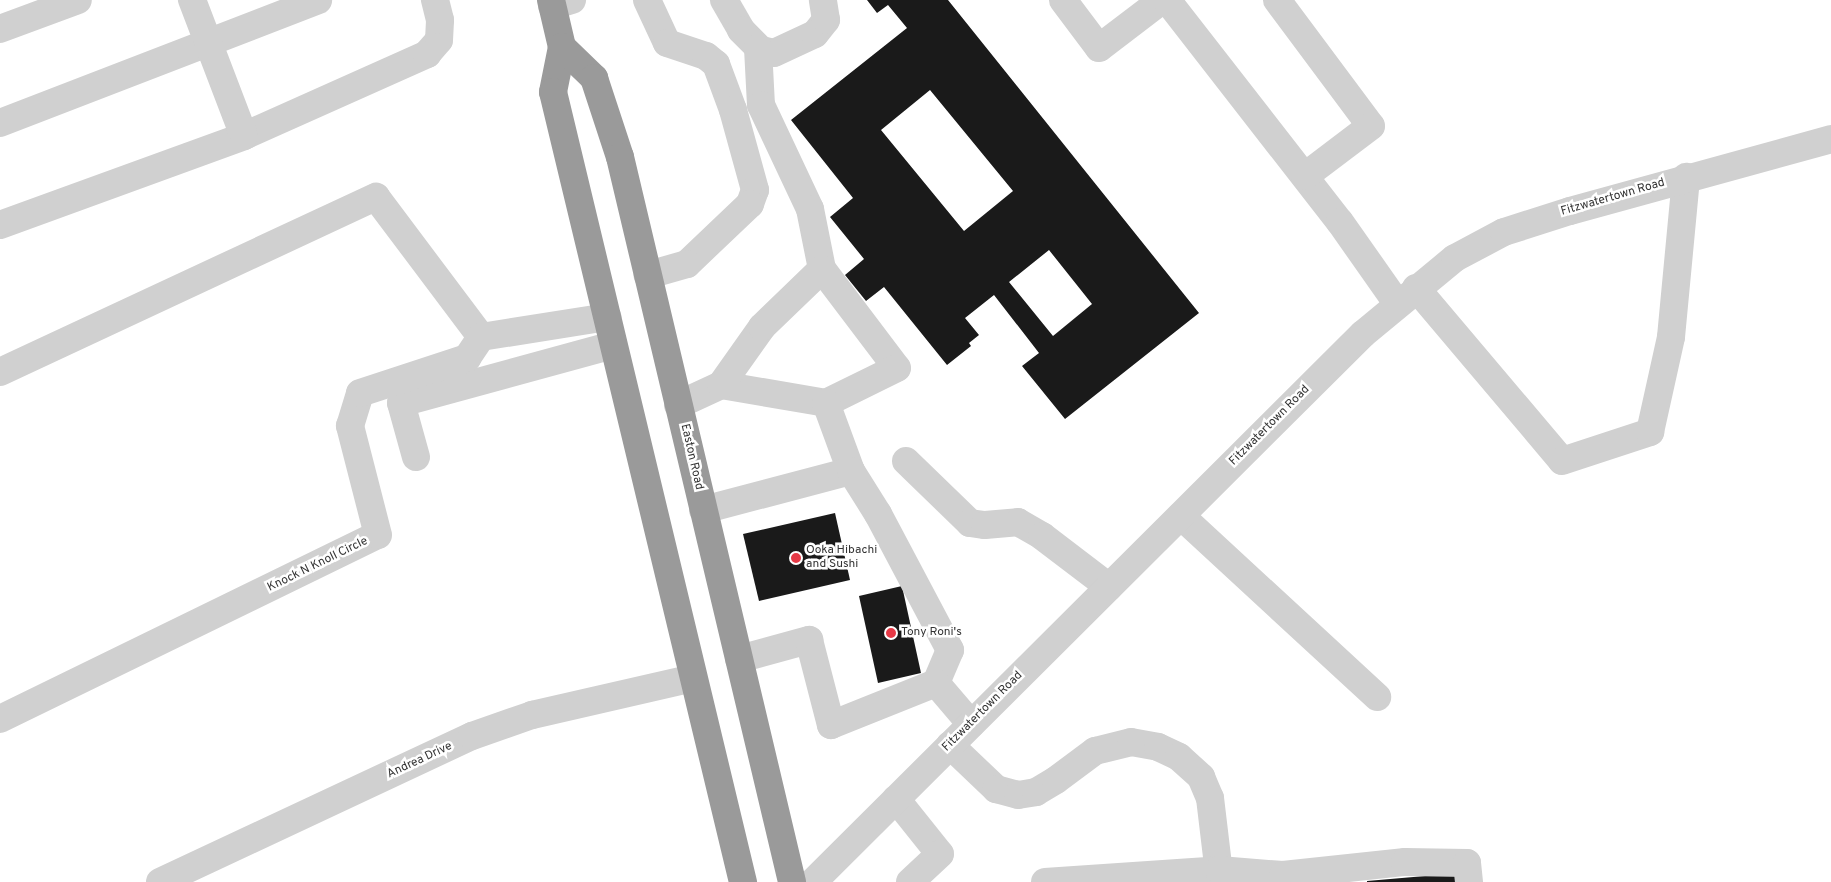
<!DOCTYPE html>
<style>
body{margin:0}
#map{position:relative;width:1831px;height:882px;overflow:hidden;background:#fff;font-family:Overpass,sans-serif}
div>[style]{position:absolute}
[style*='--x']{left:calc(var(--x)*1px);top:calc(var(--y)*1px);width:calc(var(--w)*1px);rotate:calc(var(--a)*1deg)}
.building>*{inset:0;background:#1a1a1a}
.minor>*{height:28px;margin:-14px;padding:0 14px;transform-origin:14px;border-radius:14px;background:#d0d0d0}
.highway>*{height:28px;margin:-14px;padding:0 14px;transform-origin:14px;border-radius:14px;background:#9a9a9a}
.dots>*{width:14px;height:14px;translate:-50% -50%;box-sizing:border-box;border:2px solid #fff;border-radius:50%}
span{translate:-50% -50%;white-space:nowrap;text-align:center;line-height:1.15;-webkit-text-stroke:5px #fff;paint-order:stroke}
.street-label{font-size:12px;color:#333}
.poi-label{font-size:12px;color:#333}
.left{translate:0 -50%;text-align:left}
</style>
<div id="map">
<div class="building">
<i style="clip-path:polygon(evenodd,867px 0,948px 0,1199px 313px,1065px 419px,1022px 366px,1039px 353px,994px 295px,965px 318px,979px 335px,969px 343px,971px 346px,947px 365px,884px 287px,866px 301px,845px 275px,864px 259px,830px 217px,853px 198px,791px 120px,907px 28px,888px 5px,877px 13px,867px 0,930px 90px,1013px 191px,964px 231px,881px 130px,930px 90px,867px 0,1049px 250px,1092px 304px,1053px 336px,1009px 282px,1049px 250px)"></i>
<i style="clip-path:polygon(835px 513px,850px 580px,759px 601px,743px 534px)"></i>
<i style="clip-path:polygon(902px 586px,921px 673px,878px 683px,859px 596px)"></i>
<i style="clip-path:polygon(1460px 873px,1460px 882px,1367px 882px,1367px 881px)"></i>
</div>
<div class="minor">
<i style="--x:647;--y:0;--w:47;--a:65.1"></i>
<i style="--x:667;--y:43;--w:41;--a:18.4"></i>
<i style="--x:706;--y:56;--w:13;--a:39"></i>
<i style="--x:716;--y:64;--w:49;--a:69.7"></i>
<i style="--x:733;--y:110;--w:83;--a:74.6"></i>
<i style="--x:755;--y:190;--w:15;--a:110"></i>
<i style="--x:750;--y:204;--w:87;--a:136.4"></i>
<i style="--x:687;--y:264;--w:41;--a:164.2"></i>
<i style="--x:724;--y:0;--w:34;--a:60"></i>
<i style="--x:741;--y:30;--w:28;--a:45"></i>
<i style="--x:761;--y:50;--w:13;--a:13"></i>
<i style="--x:774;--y:53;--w:45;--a:-24.9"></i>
<i style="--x:815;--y:34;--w:18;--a:-52"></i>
<i style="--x:826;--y:20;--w:20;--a:-99"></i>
<i style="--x:1063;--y:0;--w:60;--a:53.1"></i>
<i style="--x:1099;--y:48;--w:79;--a:-37.3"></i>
<i style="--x:1167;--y:0;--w:281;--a:52.1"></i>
<i style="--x:1340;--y:222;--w:99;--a:54.9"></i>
<i style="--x:1277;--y:0;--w:157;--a:53.3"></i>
<i style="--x:1371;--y:126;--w:83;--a:142.9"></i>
<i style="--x:552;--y:6;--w:21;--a:-17"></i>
<i style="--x:0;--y:29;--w:83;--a:-20.4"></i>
<i style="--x:758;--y:48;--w:57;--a:87"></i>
<i style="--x:761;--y:105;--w:115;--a:64.8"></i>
<i style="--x:810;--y:209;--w:61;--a:78.7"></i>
<i style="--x:0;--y:123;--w:341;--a:-21.1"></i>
<i style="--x:244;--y:136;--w:201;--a:-24.1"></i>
<i style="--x:427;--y:54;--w:18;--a:-49"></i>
<i style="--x:439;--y:40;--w:20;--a:-87"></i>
<i style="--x:440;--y:20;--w:21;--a:-104"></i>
<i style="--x:0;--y:225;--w:260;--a:-20"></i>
<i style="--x:244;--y:136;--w:146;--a:-110.9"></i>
<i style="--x:1416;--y:288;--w:226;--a:49.8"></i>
<i style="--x:1562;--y:461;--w:93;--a:-18.2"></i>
<i style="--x:1650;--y:432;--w:97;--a:-77.5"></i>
<i style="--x:1671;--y:337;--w:161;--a:-84.6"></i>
<i style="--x:0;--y:372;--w:415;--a:-25"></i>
<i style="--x:376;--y:197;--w:175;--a:53.1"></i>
<i style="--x:721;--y:385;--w:107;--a:9.7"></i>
<i style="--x:678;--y:405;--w:47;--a:-24.9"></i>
<i style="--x:721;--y:385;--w:71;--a:-54.7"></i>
<i style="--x:762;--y:327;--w:83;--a:-44"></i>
<i style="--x:822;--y:269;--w:124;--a:52.9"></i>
<i style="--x:897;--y:368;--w:79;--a:153.8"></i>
<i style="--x:826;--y:403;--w:72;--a:69.8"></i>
<i style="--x:416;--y:457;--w:56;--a:-105.5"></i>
<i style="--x:401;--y:403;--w:220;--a:-15.3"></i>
<i style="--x:906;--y:461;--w:89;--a:44.1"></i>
<i style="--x:970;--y:523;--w:15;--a:8"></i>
<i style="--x:985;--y:525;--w:33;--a:-5"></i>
<i style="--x:1018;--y:522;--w:28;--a:30"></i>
<i style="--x:1042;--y:536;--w:84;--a:37.3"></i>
<i style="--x:703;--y:510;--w:153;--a:-14.8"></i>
<i style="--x:851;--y:471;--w:51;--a:57.9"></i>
<i style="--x:878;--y:514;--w:154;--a:62.1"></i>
<i style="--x:950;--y:650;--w:36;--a:113"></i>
<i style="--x:1181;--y:516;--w:267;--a:42.7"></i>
<i style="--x:739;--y:659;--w:73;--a:-15.2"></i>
<i style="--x:809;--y:640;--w:88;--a:75.5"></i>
<i style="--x:831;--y:725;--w:113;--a:-21.8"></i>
<i style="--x:936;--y:683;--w:54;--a:49.5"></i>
<i style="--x:0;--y:719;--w:420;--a:-26"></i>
<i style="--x:378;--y:535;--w:113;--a:-104.4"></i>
<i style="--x:350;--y:426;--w:34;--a:-73"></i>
<i style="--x:360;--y:393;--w:113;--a:-18.1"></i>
<i style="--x:467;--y:358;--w:25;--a:-56"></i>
<i style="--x:481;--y:337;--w:128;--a:-9"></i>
<i style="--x:950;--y:745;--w:64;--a:43.7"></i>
<i style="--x:996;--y:789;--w:23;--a:15"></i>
<i style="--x:1018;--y:795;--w:18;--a:-9"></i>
<i style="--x:1036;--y:792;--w:23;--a:-31"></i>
<i style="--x:1056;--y:780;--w:49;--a:-36.6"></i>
<i style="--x:1095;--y:751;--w:37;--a:-14"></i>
<i style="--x:1131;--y:742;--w:27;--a:10"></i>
<i style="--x:1158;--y:747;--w:23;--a:25"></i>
<i style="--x:1179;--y:757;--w:30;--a:42"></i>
<i style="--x:1201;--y:777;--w:23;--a:67"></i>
<i style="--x:1210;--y:798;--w:85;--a:83.2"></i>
<i style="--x:896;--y:799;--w:70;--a:51.3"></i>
<i style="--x:940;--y:854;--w:41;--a:137"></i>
<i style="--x:160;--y:882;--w:344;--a:-25.1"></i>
<i style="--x:472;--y:736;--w:64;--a:-19.3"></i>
<i style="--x:532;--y:715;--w:165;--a:-12.9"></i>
<i style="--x:813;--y:882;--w:776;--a:-44.9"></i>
<i style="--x:1363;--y:334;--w:119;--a:-39.6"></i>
<i style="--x:1455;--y:258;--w:55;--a:-28"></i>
<i style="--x:1504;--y:232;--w:69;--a:-17.7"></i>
<i style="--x:1570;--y:211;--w:271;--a:-15.4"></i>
<i style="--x:1045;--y:882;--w:174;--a:-3.9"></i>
<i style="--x:1219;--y:870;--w:64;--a:4.5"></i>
<i style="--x:1283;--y:875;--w:123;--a:-6.1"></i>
<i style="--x:1405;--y:862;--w:62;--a:0.9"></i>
<i style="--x:1467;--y:863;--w:19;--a:84"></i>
</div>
<div class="highway">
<i style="--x:551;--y:0;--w:48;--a:76.8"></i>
<i style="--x:562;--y:47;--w:46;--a:101.3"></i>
<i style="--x:553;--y:92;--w:813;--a:76.48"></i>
<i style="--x:562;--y:47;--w:45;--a:44.1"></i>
<i style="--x:594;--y:78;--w:83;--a:71.8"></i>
<i style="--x:620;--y:157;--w:745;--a:76.65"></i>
</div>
<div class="dots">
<i style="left:796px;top:558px;background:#e63946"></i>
<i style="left:891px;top:633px;background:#e63946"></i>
</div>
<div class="street-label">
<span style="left:1613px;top:198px;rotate:-16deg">Fitzwatertown Road</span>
<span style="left:1270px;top:426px;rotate:-45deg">Fitzwatertown Road</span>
<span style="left:691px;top:457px;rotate:77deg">Easton Road</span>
<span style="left:318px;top:565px;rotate:-26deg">Knock N Knoll Circle</span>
<span style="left:983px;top:712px;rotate:-45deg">Fitzwatertown Road</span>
<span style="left:420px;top:761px;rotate:-25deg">Andrea Drive</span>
</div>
<div class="poi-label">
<span class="left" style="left:806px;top:558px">Ooka Hibachi<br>and Sushi</span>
<span class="left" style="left:901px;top:633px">Tony Roni's</span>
</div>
</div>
